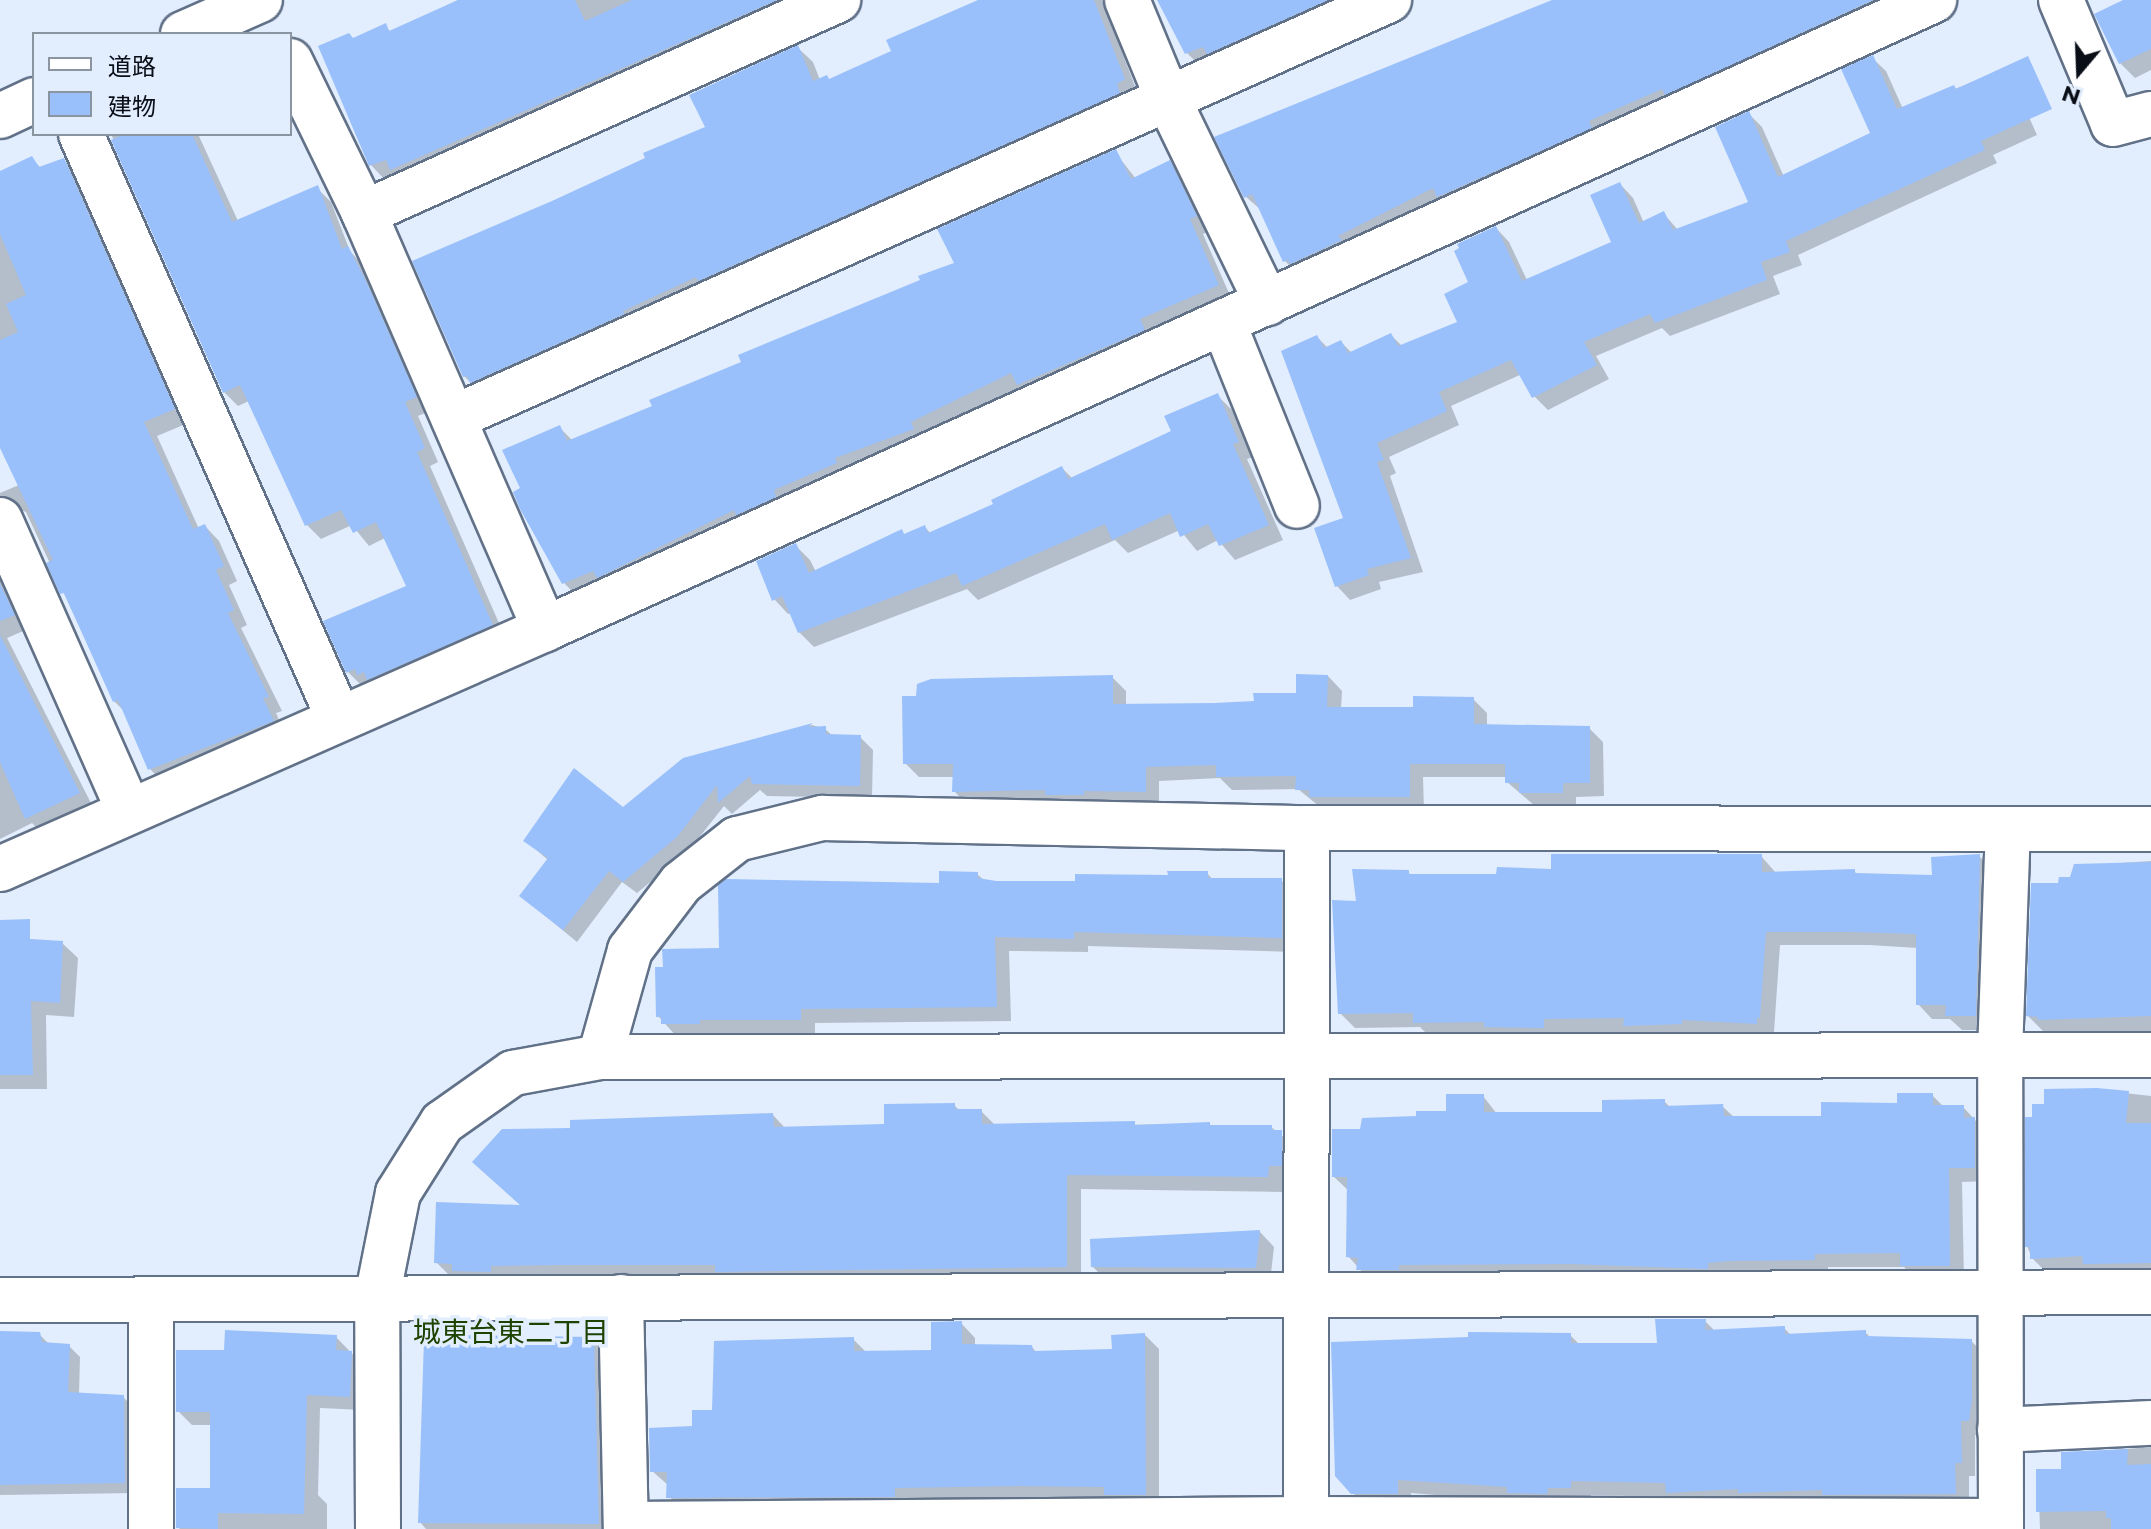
<!DOCTYPE html>
<meta charset="utf-8">
<style>
body{margin:0}
#map{position:relative;width:2151px;height:1529px;overflow:hidden;background:#e2edfd;font-family:Montserrat,"Noto Sans JP",sans-serif}
div>[style]{position:absolute}
[style*='--x']{left:calc(var(--x)*1px);top:calc(var(--y)*1px);width:calc(var(--w)*1px);rotate:calc(var(--a)*1deg)}
.shadow>*{inset:0;background:#0003}
.building>*{inset:0;background:#99c0fb}
.roads{filter:drop-shadow(2px 0 #617188) drop-shadow(-2px 0 #617188) drop-shadow(0 2px #617188) drop-shadow(0 -2px #617188)}
.minor>*{height:44px;margin:-22px;padding:0 22px;transform-origin:22px;border-radius:22px;background:#fff}
span{translate:-50% -50%;white-space:nowrap;text-align:center;line-height:1.15;-webkit-text-stroke:7px #e2edfd;paint-order:stroke}
.neighbourhood-label{font-size:28px;color:#1e4200}
.legend{position:absolute;left:32px;top:32px;width:260px;height:104px;box-sizing:border-box;background:#e2edfd;border:2px solid #8b94a1;margin:0;padding:10px 14px;list-style:none;font-size:24px;color:#090e17}
.legend li{display:flex;align-items:center;gap:16px;height:40px}
.legend b{width:40px;border:2px solid #8b94a1}
.north{position:absolute;left:2039px;top:32px;width:80px;height:80px;-webkit-text-stroke:6px #e2edfd;paint-order:stroke;rotate:199deg;font-size:22px;font-weight:700;line-height:32px;text-align:center;color:#090e17}
.north::after{content:'';display:block;margin:auto;width:28px;height:36px;background:#090e17;clip-path:polygon(50% 0,100% 100%,50% 72%,0 100%)}
</style>
<div id="map">
<div class="shadow">
<i style="clip-path:polygon(458px 0,823px 0,385px 180px,371px 165px,353px 40px,385px 26px,391px 32px)"></i>
<i style="clip-path:polygon(985px 0,1102px 0,1138px 94px,479px 391px,464px 376px,553px 203px,708px 128px,798px 48px,813px 62px,820px 80px,830px 80px,894px 52px)"></i>
<i style="clip-path:polygon(1160px 0,1373px 0,1201px 67px,1187px 53px)"></i>
<i style="clip-path:polygon(1556px 0,1917px 0,1298px 274px,1284px 260px,1261px 210px,1245px 196px)"></i>
<i style="clip-path:polygon(2130px 0,2151px 0,2151px 70px,2135px 78px,2120px 63px)"></i>
<i style="clip-path:polygon(1872px 58px,1886px 71px,1903px 109px,2001px 71px,2014px 84px,2037px 135px,1993px 155px,1997px 163px,1798px 255px,1802px 265px,1773px 276px,1780px 294px,1670px 336px,1662px 328px,1596px 356px,1609px 379px,1548px 410px,1534px 396px,1522px 374px,1451px 406px,1459px 425px,1389px 457px,1396px 473px,1390px 476px,1423px 572px,1379px 582px,1381px 589px,1350px 600px,1337px 586px,1345px 519px,1317px 337px,1328px 348px,1341px 342px,1352px 353px,1391px 335px,1402px 346px,1460px 323px,1470px 283px,1496px 228px,1509px 242px,1527px 280px,1613px 243px,1620px 184px,1633px 198px,1644px 223px,1664px 214px,1678px 230px,1751px 203px,1749px 114px,1762px 127px,1784px 177px,1873px 134px)"></i>
<i style="clip-path:polygon(111px 134px,198px 134px,238px 221px,317px 188px,331px 202px,350px 251px,361px 263px,380px 297px,430px 411px,418px 416px,438px 462px,430px 466px,506px 639px,372px 688px,367px 683px,362px 686px,348px 672px,409px 587px,385px 538px,369px 546px,352px 525px,321px 539px,307px 525px,249px 401px,238px 406px,224px 392px)"></i>
<i style="clip-path:polygon(1115px 152px,1136px 179px,1169px 162px,1183px 176px,1210px 231px,1203px 234px,1232px 300px,1033px 398px,1023px 388px,578px 597px,564px 583px,523px 489px,559px 427px,573px 441px,654px 407px,800px 334px,957px 264px)"></i>
<i style="clip-path:polygon(31px 158px,41px 168px,64px 160px,78px 174px,188px 423px,157px 436px,199px 529px,205px 526px,219px 541px,237px 581px,229px 585px,247px 625px,241px 628px,282px 711px,276px 713px,286px 736px,164px 783px,150px 769px,126px 713px,114px 701px,26px 512px,18px 509px,0 515px,0 493px,19px 485px,0 444px,0 173px)"></i>
<i style="clip-path:polygon(1217px 395px,1232px 410px,1253px 457px,1247px 459px,1283px 540px,1235px 560px,1218px 540px,1197px 551px,1180px 530px,1128px 553px,1115px 540px,978px 600px,967px 589px,814px 647px,799px 632px,792px 613px,788px 614px,774px 599px,795px 545px,810px 560px,816px 572px,925px 527px,931px 534px,996px 505px,1062px 468px,1073px 479px,1174px 432px)"></i>
<i style="clip-path:polygon(0 562px,28px 629px,7px 638px,93px 807px,41px 832px,32px 823px,0 839px)"></i>
<i style="clip-path:polygon(1328px 676px,1342px 691px,1341px 709px,1415px 709px,1473px 699px,1487px 713px,1487px 726px,1589px 728px,1603px 742px,1604px 796px,1576px 797px,1576px 806px,1535px 806px,1507px 782px,1507px 777px,1423px 777px,1424px 811px,1325px 811px,1298px 789px,1232px 790px,1220px 778px,1159px 781px,1159px 805px,968px 805px,954px 791px,955px 777px,919px 777px,905px 763px,1112px 677px,1126px 691px,1126px 706px,1256px 703px,1298px 695px)"></i>
<i style="clip-path:polygon(812px 725px,825px 729px,833px 736px,860px 737px,873px 750px,872px 798px,767px 796px,760px 790px,732px 814px,724px 806px,690px 849px,637px 893px,622px 882px,577px 942px,521px 896px,548px 860px,526px 841px,623px 809px,684px 760px)"></i>
<i style="clip-path:polygon(1761px 856px,1776px 873px,1854px 871px,1858px 875px,1935px 877px,1979px 856px,1994px 871px,1990px 1030px,1962px 1030px,1950px 1019px,1932px 1019px,1918px 1004px,1918px 948px,1869px 945px,1780px 945px,1774px 1032px,1771px 1032px,1771px 1037px,1696px 1033px,1696px 1038px,1640px 1040px,1632px 1032px,1558px 1033px,1558px 1041px,1430px 1037px,1420px 1027px,1355px 1028px,1340px 1013px,1334px 902px,1359px 903px,1408px 872px,1412px 876px,1498px 876px)"></i>
<i style="clip-path:polygon(2151px 861px,2151px 1033px,2055px 1034px,2043px 1031px,2028px 1016px,2060px 885px,2071px 879px,2076px 866px)"></i>
<i style="clip-path:polygon(1207px 873px,1213px 880px,1281px 880px,1296px 895px,1296px 952px,1088px 946px,1088px 952px,1009px 951px,1011px 1021px,815px 1023px,815px 1034px,678px 1038px,658px 1016px,721px 950px,977px 874px,985px 881px,1077px 883px)"></i>
<i style="clip-path:polygon(0 939px,62px 943px,78px 958px,74px 1017px,46px 1015px,47px 1089px,0 1089px)"></i>
<i style="clip-path:polygon(2097px 1090px,2151px 1096px,2151px 1276px,2099px 1278px,2091px 1270px,2046px 1272px,2032px 1258px,2027px 1246px,2034px 1119px,2046px 1106px)"></i>
<i style="clip-path:polygon(1932px 1095px,1944px 1107px,1963px 1107px,1988px 1134px,1989px 1181px,1962px 1182px,1964px 1279px,1916px 1279px,1904px 1267px,1828px 1267px,1828px 1273px,1372px 1283px,1348px 1256px,1349px 1191px,1334px 1177px,1361px 1131px,1448px 1113px,1483px 1096px,1497px 1114px,1604px 1114px,1664px 1101px,1671px 1108px,1722px 1106px,1735px 1118px,1823px 1118px,1899px 1105px)"></i>
<i style="clip-path:polygon(954px 1105px,960px 1111px,981px 1111px,996px 1126px,1209px 1124px,1213px 1127px,1271px 1127px,1296px 1147px,1296px 1180px,1283px 1180px,1283px 1192px,1081px 1189px,1081px 1282px,451px 1277px,436px 1262px,523px 1207px,572px 1130px,773px 1115px,786px 1129px,886px 1126px)"></i>
<i style="clip-path:polygon(1260px 1232px,1274px 1247px,1270px 1282px,1107px 1281px,1093px 1267px)"></i>
<i style="clip-path:polygon(1705px 1321px,1716px 1332px,1784px 1328px,1791px 1335px,1865px 1332px,1871px 1338px,1971px 1341px,1986px 1355px,1983px 1435px,1975px 1435px,1975px 1476px,1969px 1476px,1969px 1507px,1672px 1504px,1665px 1497px,1591px 1495px,1591px 1508px,1411px 1493px,1411px 1508px,1368px 1508px,1353px 1493px,1570px 1335px,1580px 1345px,1659px 1345px)"></i>
<i style="clip-path:polygon(961px 1323px,975px 1338px,975px 1346px,1032px 1347px,1037px 1353px,1114px 1351px,1145px 1335px,1159px 1349px,1159px 1509px,682px 1510px,668px 1495px,668px 1485px,652px 1471px,714px 1412px,853px 1339px,867px 1353px,933px 1352px)"></i>
<i style="clip-path:polygon(0 1333px,39px 1334px,50px 1345px,69px 1346px,80px 1357px,79px 1395px,123px 1397px,134px 1408px,135px 1493px,0 1495px)"></i>
<i style="clip-path:polygon(336px 1337px,365px 1367px,363px 1410px,320px 1408px,318px 1495px,327px 1504px,327px 1529px,180px 1529px,178px 1527px,212px 1490px,212px 1425px,192px 1425px,178px 1411px,226px 1352px)"></i>
<i style="clip-path:polygon(593px 1339px,608px 1354px,613px 1529px,426px 1529px,420px 1522px)"></i>
<i style="clip-path:polygon(2151px 1447px,2151px 1529px,2040px 1529px,2038px 1471px,2063px 1471px,2063px 1454px)"></i>
</div>
<div class="building">
<i style="clip-path:polygon(458px 0,575px 0,585px 21px,632px 0,777px 0,390px 170px,386px 160px,369px 166px,318px 46px,349px 33px,353px 38px,386px 23px,389px 31px)"></i>
<i style="clip-path:polygon(978px 0,1094px 0,1125px 79px,1117px 84px,1120px 93px,698px 281px,696px 277px,623px 311px,624px 314px,470px 383px,467px 376px,463px 377px,412px 261px,552px 201px,645px 158px,643px 153px,705px 127px,689px 95px,798px 45px,813px 81px,827px 75px,829px 79px,891px 51px,886px 40px)"></i>
<i style="clip-path:polygon(1157px 0,1328px 0,1207px 54px,1203px 47px,1185px 54px)"></i>
<i style="clip-path:polygon(1552px 0,1873px 0,1665px 95px,1662px 89px,1589px 121px,1592px 128px,1437px 197px,1433px 188px,1338px 236px,1342px 240px,1290px 264px,1288px 260px,1283px 262px,1252px 194px,1244px 198px,1214px 137px)"></i>
<i style="clip-path:polygon(2123px 0,2151px 0,2151px 49px,2119px 64px,2094px 14px)"></i>
<i style="clip-path:polygon(1873px 55px,1897px 109px,1954px 85px,1956px 89px,2028px 56px,2052px 109px,1981px 141px,1985px 150px,1786px 241px,1790px 252px,1761px 262px,1767px 280px,1655px 323px,1650px 314px,1584px 342px,1597px 365px,1532px 398px,1511px 360px,1439px 392px,1447px 411px,1377px 443px,1384px 460px,1377px 462px,1411px 558px,1367px 569px,1369px 575px,1335px 587px,1314px 528px,1343px 518px,1281px 351px,1317px 335px,1324px 348px,1341px 340px,1348px 353px,1391px 333px,1398px 346px,1457px 322px,1444px 294px,1468px 282px,1454px 251px,1459px 248px,1457px 244px,1496px 226px,1522px 281px,1611px 242px,1590px 195px,1620px 182px,1639px 223px,1664px 211px,1673px 230px,1748px 202px,1715px 127px,1749px 111px,1778px 177px,1870px 133px,1841px 69px)"></i>
<i style="clip-path:polygon(125px 134px,192px 134px,232px 222px,318px 185px,342px 249px,348px 246px,366px 281px,417px 397px,405px 402px,425px 448px,417px 452px,493px 625px,367px 680px,364px 672px,357px 675px,355px 669px,346px 673px,323px 621px,406px 586px,376px 522px,353px 533px,341px 510px,305px 526px,240px 385px,223px 393px,111px 140px)"></i>
<i style="clip-path:polygon(1116px 149px,1131px 179px,1170px 160px,1197px 216px,1190px 219px,1219px 285px,1140px 319px,1145px 330px,1017px 385px,1011px 373px,911px 422px,914px 429px,835px 458px,837px 463px,774px 490px,776px 497px,736px 515px,734px 510px,597px 578px,593px 571px,562px 584px,520px 509px,513px 492px,520px 488px,502px 450px,560px 425px,567px 441px,652px 406px,649px 400px,741px 362px,738px 355px,920px 280px,918px 276px,954px 263px,937px 229px)"></i>
<i style="clip-path:polygon(32px 156px,39px 167px,64px 158px,175px 409px,144px 422px,193px 529px,205px 524px,224px 566px,216px 570px,234px 610px,228px 613px,269px 697px,263px 698px,274px 721px,148px 770px,118px 700px,113px 702px,64px 593px,60px 594px,46px 563px,53px 560px,0 448px,0 340px,18px 332px,6px 304px,26px 295px,0 234px,0 171px)"></i>
<i style="clip-path:polygon(1218px 393px,1239px 442px,1233px 444px,1269px 525px,1219px 546px,1208px 524px,1180px 537px,1170px 513px,1112px 540px,1105px 524px,962px 586px,956px 573px,798px 633px,782px 596px,772px 601px,756px 561px,796px 543px,809px 573px,902px 529px,904px 534px,925px 525px,928px 533px,993px 504px,991px 500px,1062px 466px,1068px 479px,1171px 431px,1164px 416px)"></i>
<i style="clip-path:polygon(0 584px,15px 615px,0 621px)"></i>
<i style="clip-path:polygon(0 635px,80px 793px,25px 819px,0 762px)"></i>
<i style="clip-path:polygon(1296px 674px,1328px 675px,1327px 707px,1413px 707px,1413px 696px,1474px 697px,1474px 724px,1590px 726px,1590px 783px,1563px 783px,1563px 793px,1519px 793px,1519px 783px,1505px 783px,1505px 764px,1410px 764px,1410px 797px,1309px 797px,1309px 790px,1295px 790px,1296px 776px,1216px 777px,1216px 765px,1146px 767px,1146px 792px,1084px 791px,1084px 795px,1045px 795px,1045px 790px,952px 792px,953px 764px,903px 764px,902px 696px,916px 696px,917px 684px,931px 679px,1113px 675px,1113px 704px,1215px 703px,1254px 701px,1253px 693px,1296px 693px)"></i>
<i style="clip-path:polygon(813px 723px,808px 727px,826px 726px,826px 734px,861px 735px,860px 786px,752px 784px,750px 776px,718px 803px,717px 785px,677px 837px,623px 882px,609px 871px,563px 930px,519px 896px,548px 858px,523px 841px,574px 768px,623px 807px,683px 758px)"></i>
<i style="clip-path:polygon(1551px 854px,1762px 854px,1762px 872px,1855px 869px,1855px 873px,1932px 875px,1931px 857px,1980px 854px,1976px 1016px,1945px 1016px,1946px 1005px,1916px 1005px,1916px 934px,1853px 932px,1766px 932px,1760px 1018px,1757px 1018px,1757px 1024px,1682px 1020px,1682px 1024px,1623px 1026px,1624px 1018px,1544px 1019px,1544px 1028px,1484px 1027px,1484px 1022px,1413px 1023px,1413px 1013px,1338px 1014px,1332px 900px,1356px 901px,1352px 869px,1409px 870px,1409px 874px,1496px 874px,1497px 867px,1551px 869px)"></i>
<i style="clip-path:polygon(2151px 862px,2151px 1016px,2038px 1020px,2038px 1017px,2026px 1016px,2031px 883px,2058px 883px,2059px 877px,2070px 877px,2074px 864px)"></i>
<i style="clip-path:polygon(939px 871px,978px 872px,978px 878px,996px 881px,1075px 881px,1075px 874px,1168px 875px,1167px 871px,1208px 871px,1208px 878px,1282px 878px,1282px 938px,1074px 932px,1074px 939px,995px 937px,997px 1007px,801px 1009px,801px 1020px,700px 1020px,700px 1024px,661px 1024px,661px 1017px,656px 1017px,655px 967px,663px 967px,662px 949px,719px 948px,718px 885px,726px 879px,939px 883px)"></i>
<i style="clip-path:polygon(30px 919px,30px 939px,63px 941px,60px 1003px,31px 1001px,33px 1075px,0 1075px,0 920px)"></i>
<i style="clip-path:polygon(2097px 1088px,2129px 1091px,2126px 1123px,2151px 1123px,2151px 1263px,2083px 1264px,2082px 1256px,2030px 1259px,2030px 1247px,2025px 1247px,2025px 1117px,2032px 1117px,2032px 1104px,2044px 1104px,2044px 1089px)"></i>
<i style="clip-path:polygon(1897px 1093px,1933px 1093px,1933px 1105px,1964px 1105px,1964px 1118px,1975px 1117px,1975px 1168px,1949px 1168px,1950px 1266px,1900px 1266px,1900px 1253px,1815px 1254px,1815px 1260px,1730px 1261px,1708px 1263px,1708px 1269px,1570px 1264px,1399px 1265px,1399px 1270px,1356px 1270px,1358px 1258px,1346px 1257px,1347px 1177px,1332px 1177px,1332px 1129px,1360px 1129px,1362px 1118px,1416px 1116px,1416px 1111px,1446px 1111px,1446px 1094px,1484px 1094px,1484px 1112px,1602px 1112px,1602px 1100px,1665px 1099px,1665px 1106px,1723px 1104px,1724px 1116px,1821px 1116px,1821px 1102px,1897px 1103px)"></i>
<i style="clip-path:polygon(955px 1103px,955px 1109px,982px 1109px,982px 1124px,1135px 1121px,1135px 1125px,1210px 1122px,1210px 1125px,1272px 1125px,1272px 1130px,1282px 1130px,1282px 1166px,1269px 1166px,1268px 1177px,1067px 1175px,1067px 1267px,715px 1272px,715px 1265px,554px 1265px,491px 1266px,491px 1272px,452px 1271px,452px 1264px,434px 1263px,436px 1202px,520px 1205px,472px 1162px,502px 1129px,570px 1128px,570px 1120px,773px 1113px,774px 1127px,884px 1124px,884px 1104px)"></i>
<i style="clip-path:polygon(1260px 1230px,1256px 1268px,1091px 1267px,1090px 1239px)"></i>
<i style="clip-path:polygon(1655px 1319px,1706px 1319px,1705px 1330px,1785px 1326px,1785px 1334px,1866px 1330px,1866px 1336px,1972px 1339px,1972px 1399px,1969px 1421px,1961px 1421px,1962px 1463px,1955px 1463px,1956px 1494px,1822px 1495px,1822px 1490px,1738px 1493px,1738px 1489px,1666px 1493px,1665px 1483px,1571px 1481px,1571px 1488px,1548px 1488px,1547px 1494px,1507px 1493px,1507px 1487px,1398px 1480px,1398px 1494px,1351px 1494px,1335px 1476px,1331px 1342px,1468px 1337px,1468px 1332px,1571px 1333px,1571px 1343px,1657px 1343px)"></i>
<i style="clip-path:polygon(962px 1321px,962px 1344px,1032px 1345px,1033px 1351px,1112px 1349px,1111px 1335px,1145px 1333px,1146px 1495px,1104px 1495px,1104px 1487px,1018px 1486px,895px 1488px,895px 1497px,666px 1498px,667px 1472px,650px 1472px,649px 1428px,692px 1426px,692px 1410px,712px 1410px,714px 1341px,854px 1337px,854px 1351px,931px 1350px,931px 1322px)"></i>
<i style="clip-path:polygon(225px 1330px,337px 1335px,336px 1350px,352px 1351px,350px 1397px,307px 1395px,304px 1514px,218px 1513px,218px 1529px,176px 1528px,176px 1488px,210px 1488px,210px 1412px,176px 1412px,176px 1350px,224px 1350px)"></i>
<i style="clip-path:polygon(0 1331px,40px 1332px,42px 1342px,70px 1344px,68px 1392px,124px 1395px,125px 1483px,0 1485px)"></i>
<i style="clip-path:polygon(449px 1335px,594px 1337px,599px 1524px,418px 1523px,424px 1339px,449px 1340px)"></i>
<i style="clip-path:polygon(2128px 1449px,2127px 1465px,2151px 1464px,2151px 1529px,2111px 1529px,2111px 1518px,2106px 1518px,2106px 1511px,2036px 1512px,2036px 1469px,2061px 1469px,2061px 1452px)"></i>
</div>
<div class="roads">
<div class="minor">
<i style="--x:1127;--y:0;--w:107;--a:67.5"></i>
<i style="--x:1168;--y:99;--w:227;--a:64.1"></i>
<i style="--x:2061;--y:0;--w:134;--a:67.2"></i>
<i style="--x:2113;--y:124;--w:39;--a:-15"></i>
<i style="--x:183;--y:34;--w:84;--a:-23.8"></i>
<i style="--x:290;--y:61;--w:169;--a:64"></i>
<i style="--x:364;--y:213;--w:454;--a:66.5"></i>
<i style="--x:0;--y:116;--w:38;--a:-25"></i>
<i style="--x:81;--y:134;--w:639;--a:66.2"></i>
<i style="--x:364;--y:213;--w:520;--a:-24.2"></i>
<i style="--x:1223;--y:322;--w:198;--a:68.1"></i>
<i style="--x:455;--y:417;--w:1023;--a:-24.06"></i>
<i style="--x:0;--y:520;--w:318;--a:66.1"></i>
<i style="--x:0;--y:869;--w:596;--a:-23.77"></i>
<i style="--x:545;--y:629;--w:1525;--a:-24.36"></i>
<i style="--x:600;--y:1057;--w:111;--a:-74.3"></i>
<i style="--x:630;--y:950;--w:84;--a:-52.7"></i>
<i style="--x:681;--y:883;--w:71;--a:-38.2"></i>
<i style="--x:737;--y:839;--w:88;--a:-13.9"></i>
<i style="--x:822;--y:818;--w:485;--a:1.2"></i>
<i style="--x:1307;--y:828;--w:844;--a:0.07"></i>
<i style="--x:621;--y:1297;--w:232;--a:88.8"></i>
<i style="--x:151;--y:1299;--w:230;--a:90"></i>
<i style="--x:0;--y:1300;--w:2151;--a:-0.21"></i>
<i style="--x:2000;--y:1430;--w:151;--a:-2.7"></i>
<i style="--x:626;--y:1524;--w:680;--a:-0.42"></i>
<i style="--x:1306;--y:1519;--w:695;--a:0.16"></i>
<i style="--x:378;--y:1529;--w:231;--a:-90.2"></i>
<i style="--x:377;--y:1298;--w:107;--a:-78.7"></i>
<i style="--x:398;--y:1193;--w:83;--a:-57.8"></i>
<i style="--x:442;--y:1123;--w:87;--a:-35.2"></i>
<i style="--x:513;--y:1073;--w:88;--a:-10.4"></i>
<i style="--x:600;--y:1057;--w:1551;--a:-0.07"></i>
<i style="--x:1306;--y:1529;--w:701;--a:-89.92"></i>
<i style="--x:2001;--y:1529;--w:475;--a:-90.1"></i>
<i style="--x:2000;--y:1054;--w:224;--a:-88"></i>
</div>
</div>
<div class="neighbourhood-label">
<span style="left:511px;top:1332px">城東台東二丁目</span>
</div>
<ul class="legend">
<li><b style="height:10px;background:#fff"></b>道路</li>
<li><b style="height:22px;background:#99c0fb"></b>建物</li>
</ul>
<div class="north">N</div>
</div>
